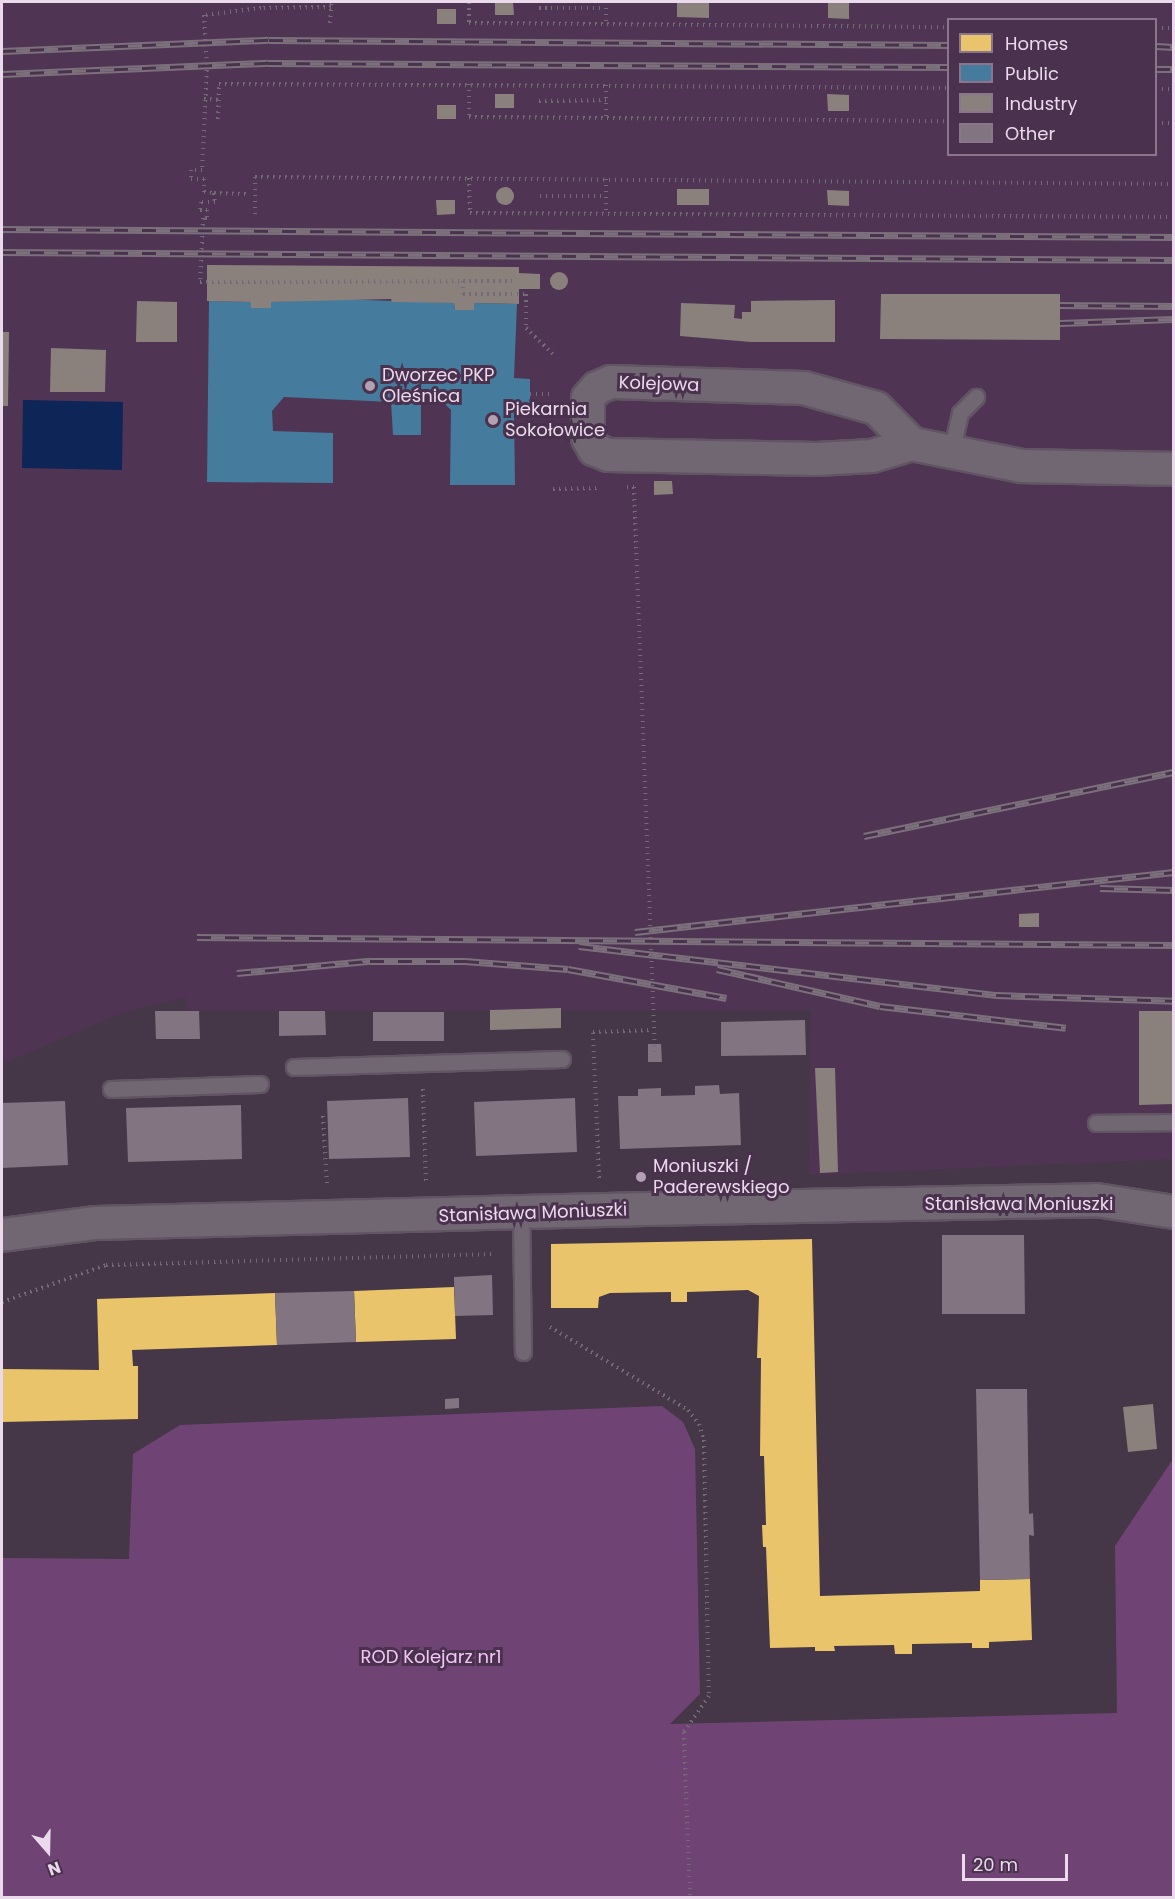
<!DOCTYPE html>
<meta charset="utf-8">
<style>
body{margin:0}
#map{position:relative;width:1175px;height:1899px;overflow:hidden;background:#453748;font-family:Poppins,sans-serif}
div>[style]{position:absolute}
[style*='--x']{left:calc(var(--x)*1px);top:calc(var(--y)*1px);width:calc(var(--w)*1px);rotate:calc(var(--a)*1deg)}
.built>*{inset:0;background:#503454}
.green>*{inset:0;background:#6f4475}
.water>*{inset:0;background:#0e2558}
.homes>*{inset:0;background:#e9c46a}
.public>*{inset:0;background:#457b9d}
.industry>*{inset:0;background:#8a817c}
.round{border-radius:50%}
.building>*{inset:0;background:#827480}
.path>*{height:4px;margin-top:-2px;transform-origin:0;background:repeating-linear-gradient(90deg,#756b77 0 1.5px,transparent 0 6px)}
.roads{filter:drop-shadow(2px 0 #615563) drop-shadow(-2px 0 #615563) drop-shadow(0 2px #615563) drop-shadow(0 -2px #615563)}
.service>*{height:15px;margin:-7.5px;padding:0 7.5px;transform-origin:7.5px;border-radius:7.5px;background:#716772}
.minor>*{height:32px;margin:-16px;padding:0 16px;transform-origin:16px;border-radius:16px;background:#716772}
.rail>*{height:7px;margin-top:-3.5px;transform-origin:0;background:repeating-linear-gradient(90deg,#4a314e 0 14px,#7b707b 0 28px);box-sizing:border-box;border-block:2px solid #7b707b}
.path-bridge>*{height:4px;margin-top:-2px;transform-origin:0;background:repeating-linear-gradient(90deg,#756b77 0 1.5px,transparent 0 6px)}
.dots>*{width:16px;height:16px;translate:-50% -50%;box-sizing:border-box;border:3px solid #4a314e;border-radius:50%}
span{translate:-50% -50%;white-space:nowrap;text-align:center;line-height:1.15;-webkit-text-stroke:6px #4a314e;paint-order:stroke}
.poi-label{font-size:18px;color:#eadaec}
.left{translate:0 -50%;text-align:left}
.street-label{font-size:18px;color:#eadaec}
.park-label{font-size:18px;color:#f2c7f7}
.frame{position:absolute;inset:0;border:3px solid #eadaec;pointer-events:none}
.legend{position:absolute;left:947px;top:18px;width:210px;height:138px;box-sizing:border-box;background:#4a314e;border:2px solid #8a758d;margin:0;padding:8px 10px;list-style:none;font-size:18px;color:#eadaec}
.legend li{display:flex;align-items:center;gap:12px;height:30px}
.legend b{width:30px;border:2px solid #8a758d}
.north{position:absolute;left:18px;top:1821px;width:60px;height:60px;-webkit-text-stroke:4px #4a314e;paint-order:stroke;rotate:160deg;font-size:16px;font-weight:700;line-height:24px;text-align:center;color:#eadaec}
.north::after{content:'';display:block;margin:auto;width:21px;height:27px;background:#eadaec;clip-path:polygon(50% 0,100% 100%,50% 72%,0 100%)}
.scale{position:absolute;left:962px;top:1854px;width:106px;height:27px;box-sizing:border-box;border:3px solid #eadaec;border-top:0;padding-left:8px;font-size:18px;line-height:21px;white-space:nowrap;color:#eadaec;-webkit-text-stroke:4px #4a314e;paint-order:stroke}
</style>
<div id="map">
<div class="built">
<i style="clip-path:polygon(evenodd,2px 2px,1173px 2px,1173px 1159px,809px 1175px,811px 1010px,187px 1010px,185px 998px,124px 1012px,2px 1064px,2px 2px,948px 20px,1156px 20px,1156px 154px,948px 154px,948px 20px)"></i>
</div>
<div class="green">
<i style="clip-path:polygon(662px 1406px,683px 1422px,695px 1449px,700px 1694px,670px 1724px,1117px 1713px,1115px 1546px,1173px 1459px,1173px 1897px,2px 1897px,2px 1558px,129px 1559px,133px 1454px,180px 1425px)"></i>
</div>
<div class="water">
<i style="clip-path:polygon(23px 400px,123px 402px,122px 470px,22px 468px)"></i>
</div>
<div class="homes">
<i style="clip-path:polygon(812px 1239px,820px 1596px,980px 1591px,980px 1580px,1030px 1579px,1032px 1640px,989px 1642px,989px 1648px,972px 1648px,972px 1643px,912px 1644px,912px 1654px,895px 1654px,894px 1645px,834px 1646px,835px 1651px,815px 1651px,815px 1647px,770px 1648px,766px 1547px,763px 1547px,762px 1525px,766px 1525px,764px 1456px,760px 1456px,761px 1358px,757px 1358px,759px 1296px,748px 1290px,687px 1292px,687px 1302px,671px 1302px,671px 1292px,610px 1293px,599px 1297px,598px 1308px,551px 1308px,551px 1244px)"></i>
<i style="clip-path:polygon(454px 1287px,456px 1339px,356px 1342px,354px 1291px)"></i>
<i style="clip-path:polygon(275px 1293px,277px 1345px,132px 1350px,133px 1366px,138px 1366px,138px 1419px,2px 1422px,2px 1369px,99px 1370px,97px 1299px)"></i>
</div>
<div class="public">
<i style="clip-path:polygon(335px 299px,454px 303px,455px 310px,474px 310px,474px 303px,517px 304px,514px 378px,530px 379px,530px 410px,514px 410px,515px 485px,450px 485px,451px 410px,440px 399px,421px 398px,421px 435px,393px 435px,391px 402px,284px 397px,272px 411px,273px 431px,333px 433px,333px 483px,207px 482px,209px 301px,251px 302px,251px 308px,271px 308px,271px 302px)"></i>
</div>
<div class="industry">
<i style="clip-path:polygon(495px 2px,513px 2px,514px 15px,495px 15px)"></i>
<i style="clip-path:polygon(677px 2px,709px 2px,709px 18px,677px 17px)"></i>
<i style="clip-path:polygon(828px 3px,849px 3px,849px 19px,828px 18px)"></i>
<i style="clip-path:polygon(437px 9px,456px 9px,456px 24px,437px 24px)"></i>
<i style="clip-path:polygon(495px 94px,514px 94px,514px 108px,495px 108px)"></i>
<i style="clip-path:polygon(827px 94px,849px 95px,849px 111px,828px 111px)"></i>
<i style="clip-path:polygon(437px 105px,456px 105px,456px 119px,437px 119px)"></i>
<i class="round" style="left:496px;top:187px;width:18px;height:18px"></i>
<i style="clip-path:polygon(677px 189px,709px 189px,709px 205px,677px 205px)"></i>
<i style="clip-path:polygon(827px 190px,849px 191px,849px 206px,828px 205px)"></i>
<i style="clip-path:polygon(436px 200px,455px 200px,455px 214px,437px 215px)"></i>
<i style="clip-path:polygon(207px 265px,519px 267px,519px 273px,540px 274px,540px 289px,519px 289px,519px 304px,474px 303px,474px 310px,455px 310px,454px 303px,392px 302px,391px 299px,271px 302px,271px 308px,251px 308px,251px 302px,207px 301px)"></i>
<i class="round" style="left:550px;top:272px;width:18px;height:18px"></i>
<i style="clip-path:polygon(881px 294px,1060px 294px,1060px 340px,880px 339px)"></i>
<i style="clip-path:polygon(835px 300px,835px 342px,751px 342px,680px 336px,681px 303px,735px 305px,734px 318px,742px 319px,742px 312px,751px 312px,751px 301px)"></i>
<i style="clip-path:polygon(137px 301px,177px 302px,177px 342px,136px 342px)"></i>
<i style="clip-path:polygon(2px 332px,9px 332px,8px 406px,2px 406px)"></i>
<i style="clip-path:polygon(51px 348px,106px 350px,105px 392px,50px 392px)"></i>
<i style="clip-path:polygon(654px 481px,672px 481px,673px 494px,654px 495px)"></i>
<i style="clip-path:polygon(1039px 913px,1039px 927px,1019px 927px,1019px 914px)"></i>
<i style="clip-path:polygon(561px 1008px,561px 1028px,490px 1030px,490px 1010px)"></i>
<i style="clip-path:polygon(1139px 1011px,1174px 1011px,1174px 1104px,1139px 1105px)"></i>
<i style="clip-path:polygon(815px 1068px,835px 1068px,838px 1172px,820px 1173px)"></i>
<i style="clip-path:polygon(1153px 1404px,1157px 1449px,1128px 1452px,1123px 1407px)"></i>
</div>
<div class="building">
<i style="clip-path:polygon(155px 1011px,199px 1011px,200px 1039px,156px 1039px)"></i>
<i style="clip-path:polygon(279px 1011px,325px 1011px,326px 1035px,279px 1036px)"></i>
<i style="clip-path:polygon(373px 1012px,444px 1012px,444px 1041px,373px 1041px)"></i>
<i style="clip-path:polygon(805px 1020px,806px 1055px,721px 1056px,721px 1022px)"></i>
<i style="clip-path:polygon(648px 1044px,661px 1044px,662px 1062px,648px 1062px)"></i>
<i style="clip-path:polygon(719px 1085px,720px 1094px,739px 1093px,741px 1145px,620px 1149px,618px 1096px,638px 1096px,638px 1089px,661px 1088px,661px 1096px,695px 1095px,695px 1086px)"></i>
<i style="clip-path:polygon(408px 1098px,410px 1157px,329px 1159px,327px 1101px)"></i>
<i style="clip-path:polygon(575px 1098px,577px 1152px,476px 1156px,474px 1102px)"></i>
<i style="clip-path:polygon(65px 1101px,68px 1165px,2px 1168px,2px 1103px)"></i>
<i style="clip-path:polygon(241px 1105px,242px 1159px,128px 1162px,126px 1108px)"></i>
<i style="clip-path:polygon(942px 1235px,1024px 1235px,1025px 1314px,942px 1314px)"></i>
<i style="clip-path:polygon(492px 1275px,493px 1315px,455px 1316px,454px 1277px)"></i>
<i style="clip-path:polygon(354px 1291px,356px 1342px,277px 1345px,275px 1293px)"></i>
<i style="clip-path:polygon(976px 1389px,1027px 1389px,1029px 1514px,1033px 1513px,1034px 1536px,1029px 1535px,1030px 1579px,980px 1580px)"></i>
<i style="clip-path:polygon(459px 1398px,459px 1408px,445px 1409px,445px 1399px)"></i>
</div>
<div class="path">
<i style="--x:469;--y:2;--w:21;--a:90"></i>
<i style="--x:469;--y:23;--w:479;--a:0.5"></i>
<i style="--x:606;--y:2;--w:22;--a:90"></i>
<i style="--x:331;--y:7;--w:70;--a:179.2"></i>
<i style="--x:261;--y:8;--w:57;--a:173"></i>
<i style="--x:204;--y:15;--w:49;--a:86.5"></i>
<i style="--x:207;--y:64;--w:106;--a:92.7"></i>
<i style="--x:202;--y:170;--w:11;--a:180"></i>
<i style="--x:191;--y:170;--w:9;--a:90"></i>
<i style="--x:191;--y:179;--w:13;--a:0"></i>
<i style="--x:204;--y:179;--w:13;--a:90"></i>
<i style="--x:204;--y:192;--w:10;--a:6"></i>
<i style="--x:214;--y:193;--w:9;--a:84"></i>
<i style="--x:215;--y:202;--w:14;--a:180"></i>
<i style="--x:201;--y:202;--w:8;--a:97"></i>
<i style="--x:200;--y:210;--w:7;--a:0"></i>
<i style="--x:207;--y:210;--w:8;--a:90"></i>
<i style="--x:207;--y:218;--w:4;--a:180"></i>
<i style="--x:203;--y:218;--w:64;--a:92.7"></i>
<i style="--x:200;--y:282;--w:263;--a:-0.2"></i>
<i style="--x:463;--y:281;--w:13;--a:90"></i>
<i style="--x:463;--y:294;--w:63;--a:0"></i>
<i style="--x:526;--y:294;--w:34;--a:90"></i>
<i style="--x:526;--y:328;--w:37;--a:44"></i>
<i style="--x:539;--y:8;--w:66;--a:0"></i>
<i style="--x:330;--y:23;--w:21;--a:-85"></i>
<i style="--x:1156;--y:28;--w:18;--a:0"></i>
<i style="--x:469;--y:84;--w:33;--a:90"></i>
<i style="--x:469;--y:117;--w:479;--a:0.5"></i>
<i style="--x:606;--y:85;--w:34;--a:90"></i>
<i style="--x:1156;--y:89;--w:18;--a:0"></i>
<i style="--x:204;--y:99;--w:15;--a:4"></i>
<i style="--x:539;--y:101;--w:67;--a:-0.9"></i>
<i style="--x:218;--y:119;--w:35;--a:-88"></i>
<i style="--x:219;--y:84;--w:729;--a:0.31"></i>
<i style="--x:1156;--y:123;--w:18;--a:0"></i>
<i style="--x:469;--y:178;--w:35;--a:88"></i>
<i style="--x:470;--y:213;--w:704;--a:0.33"></i>
<i style="--x:606;--y:179;--w:35;--a:90"></i>
<i style="--x:214;--y:193;--w:36;--a:2"></i>
<i style="--x:540;--y:196;--w:66;--a:0"></i>
<i style="--x:255;--y:214;--w:37;--a:-90"></i>
<i style="--x:255;--y:177;--w:919;--a:0.44"></i>
<i style="--x:463;--y:281;--w:54;--a:0"></i>
<i style="--x:530;--y:394;--w:22;--a:0"></i>
<i style="--x:553;--y:489;--w:45;--a:-1.3"></i>
<i style="--x:423;--y:1089;--w:92;--a:88.1"></i>
<i style="--x:323;--y:1116;--w:68;--a:86.6"></i>
<i style="--x:599;--y:1178;--w:146;--a:-92.4"></i>
<i style="--x:593;--y:1032;--w:60;--a:-1.9"></i>
<i style="--x:2;--y:1302;--w:110;--a:-19.6"></i>
<i style="--x:106;--y:1265;--w:390;--a:-1.6"></i>
<i style="--x:550;--y:1327;--w:161;--a:31"></i>
<i style="--x:688;--y:1410;--w:18;--a:52"></i>
<i style="--x:699;--y:1424;--w:17;--a:73"></i>
<i style="--x:704;--y:1440;--w:256;--a:88.9"></i>
<i style="--x:709;--y:1696;--w:44;--a:124.8"></i>
<i style="--x:684;--y:1732;--w:166;--a:87.9"></i>
</div>
<div class="roads">
<div class="service">
<i style="--x:951;--y:452;--w:40;--a:-77"></i>
<i style="--x:960;--y:413;--w:23;--a:-45"></i>
<i style="--x:294;--y:1067;--w:268;--a:-1.7"></i>
<i style="--x:111;--y:1089;--w:149;--a:-1.9"></i>
<i style="--x:1096;--y:1123;--w:78;--a:-0.7"></i>
<i style="--x:521;--y:1212;--w:140;--a:89.2"></i>
</div>
<div class="minor">
<i style="--x:912;--y:444;--w:51;--a:-135"></i>
<i style="--x:876;--y:408;--w:75;--a:-164.5"></i>
<i style="--x:804;--y:388;--w:193;--a:-178.2"></i>
<i style="--x:611;--y:382;--w:15;--a:157"></i>
<i style="--x:597;--y:388;--w:13;--a:132"></i>
<i style="--x:588;--y:398;--w:40;--a:90"></i>
<i style="--x:588;--y:438;--w:13;--a:61"></i>
<i style="--x:594;--y:449;--w:15;--a:23"></i>
<i style="--x:608;--y:455;--w:209;--a:1.1"></i>
<i style="--x:817;--y:459;--w:55;--a:-3.1"></i>
<i style="--x:872;--y:456;--w:42;--a:-16.7"></i>
<i style="--x:912;--y:444;--w:112;--a:11.3"></i>
<i style="--x:1022;--y:466;--w:152;--a:1.1"></i>
<i style="--x:2;--y:1235;--w:95;--a:-7.3"></i>
<i style="--x:96;--y:1223;--w:550;--a:-1.46"></i>
<i style="--x:646;--y:1209;--w:450;--a:-1.1"></i>
<i style="--x:1096;--y:1200;--w:79;--a:8.7"></i>
</div>
</div>
<div class="rail">
<i style="--x:1156;--y:46;--w:18;--a:3"></i>
<i style="--x:2;--y:51;--w:267;--a:-2.4"></i>
<i style="--x:269;--y:40;--w:679;--a:0.42"></i>
<i style="--x:1156;--y:69;--w:18;--a:0"></i>
<i style="--x:2;--y:74;--w:266;--a:-2.4"></i>
<i style="--x:268;--y:63;--w:680;--a:0.34"></i>
<i style="--x:2;--y:229;--w:1172;--a:0.39"></i>
<i style="--x:2;--y:252;--w:1172;--a:0.39"></i>
<i style="--x:1060;--y:305;--w:114;--a:0.5"></i>
<i style="--x:1060;--y:323;--w:114;--a:-2"></i>
<i style="--x:864;--y:836;--w:317;--a:-11.7"></i>
<i style="--x:1100;--y:888;--w:74;--a:1.5"></i>
<i style="--x:635;--y:932;--w:542;--a:-6.35"></i>
<i style="--x:197;--y:937;--w:977;--a:0.47"></i>
<i style="--x:579;--y:946;--w:421;--a:6.7"></i>
<i style="--x:997;--y:995;--w:177;--a:1.9"></i>
<i style="--x:717;--y:969;--w:167;--a:12.8"></i>
<i style="--x:880;--y:1006;--w:187;--a:6.7"></i>
<i style="--x:237;--y:973;--w:134;--a:-5.2"></i>
<i style="--x:370;--y:961;--w:95;--a:0"></i>
<i style="--x:465;--y:961;--w:103;--a:4.4"></i>
<i style="--x:568;--y:969;--w:161;--a:10.4"></i>
</div>
<div class="path-bridge">
<i style="--x:627;--y:487;--w:7;--a:0"></i>
<i style="--x:634;--y:487;--w:566;--a:87.88"></i>
</div>
<div class="dots">
<i style="left:370px;top:386px;background:#b0a1b3"></i>
<i style="left:493px;top:420px;background:#b0a1b3"></i>
<i style="left:641px;top:1177px;background:#b0a1b3"></i>
</div>
<div class="poi-label">
<span class="left" style="left:382px;top:386px">Dworzec PKP<br>Oleśnica</span>
<span class="left" style="left:505px;top:420px">Piekarnia<br>Sokołowice</span>
<span class="left" style="left:653px;top:1177px">Moniuszki /<br>Paderewskiego</span>
</div>
<div class="street-label">
<span style="left:659px;top:384px;rotate:2deg">Kolejowa</span>
<span style="left:1019px;top:1204px">Stanisława Moniuszki</span>
<span style="left:533px;top:1213px;rotate:-2deg">Stanisława Moniuszki</span>
</div>
<div class="park-label">
<span style="left:431px;top:1657px">ROD Kolejarz nr1</span>
</div>
<div class="frame"></div>
<ul class="legend">
<li><b style="height:16px;background:#e9c46a"></b>Homes</li>
<li><b style="height:16px;background:#457b9d"></b>Public</li>
<li><b style="height:16px;background:#8a817c"></b>Industry</li>
<li><b style="height:16px;background:#827480"></b>Other</li>
</ul>
<div class="north">N</div>
<div class="scale">20 m</div>
</div>
